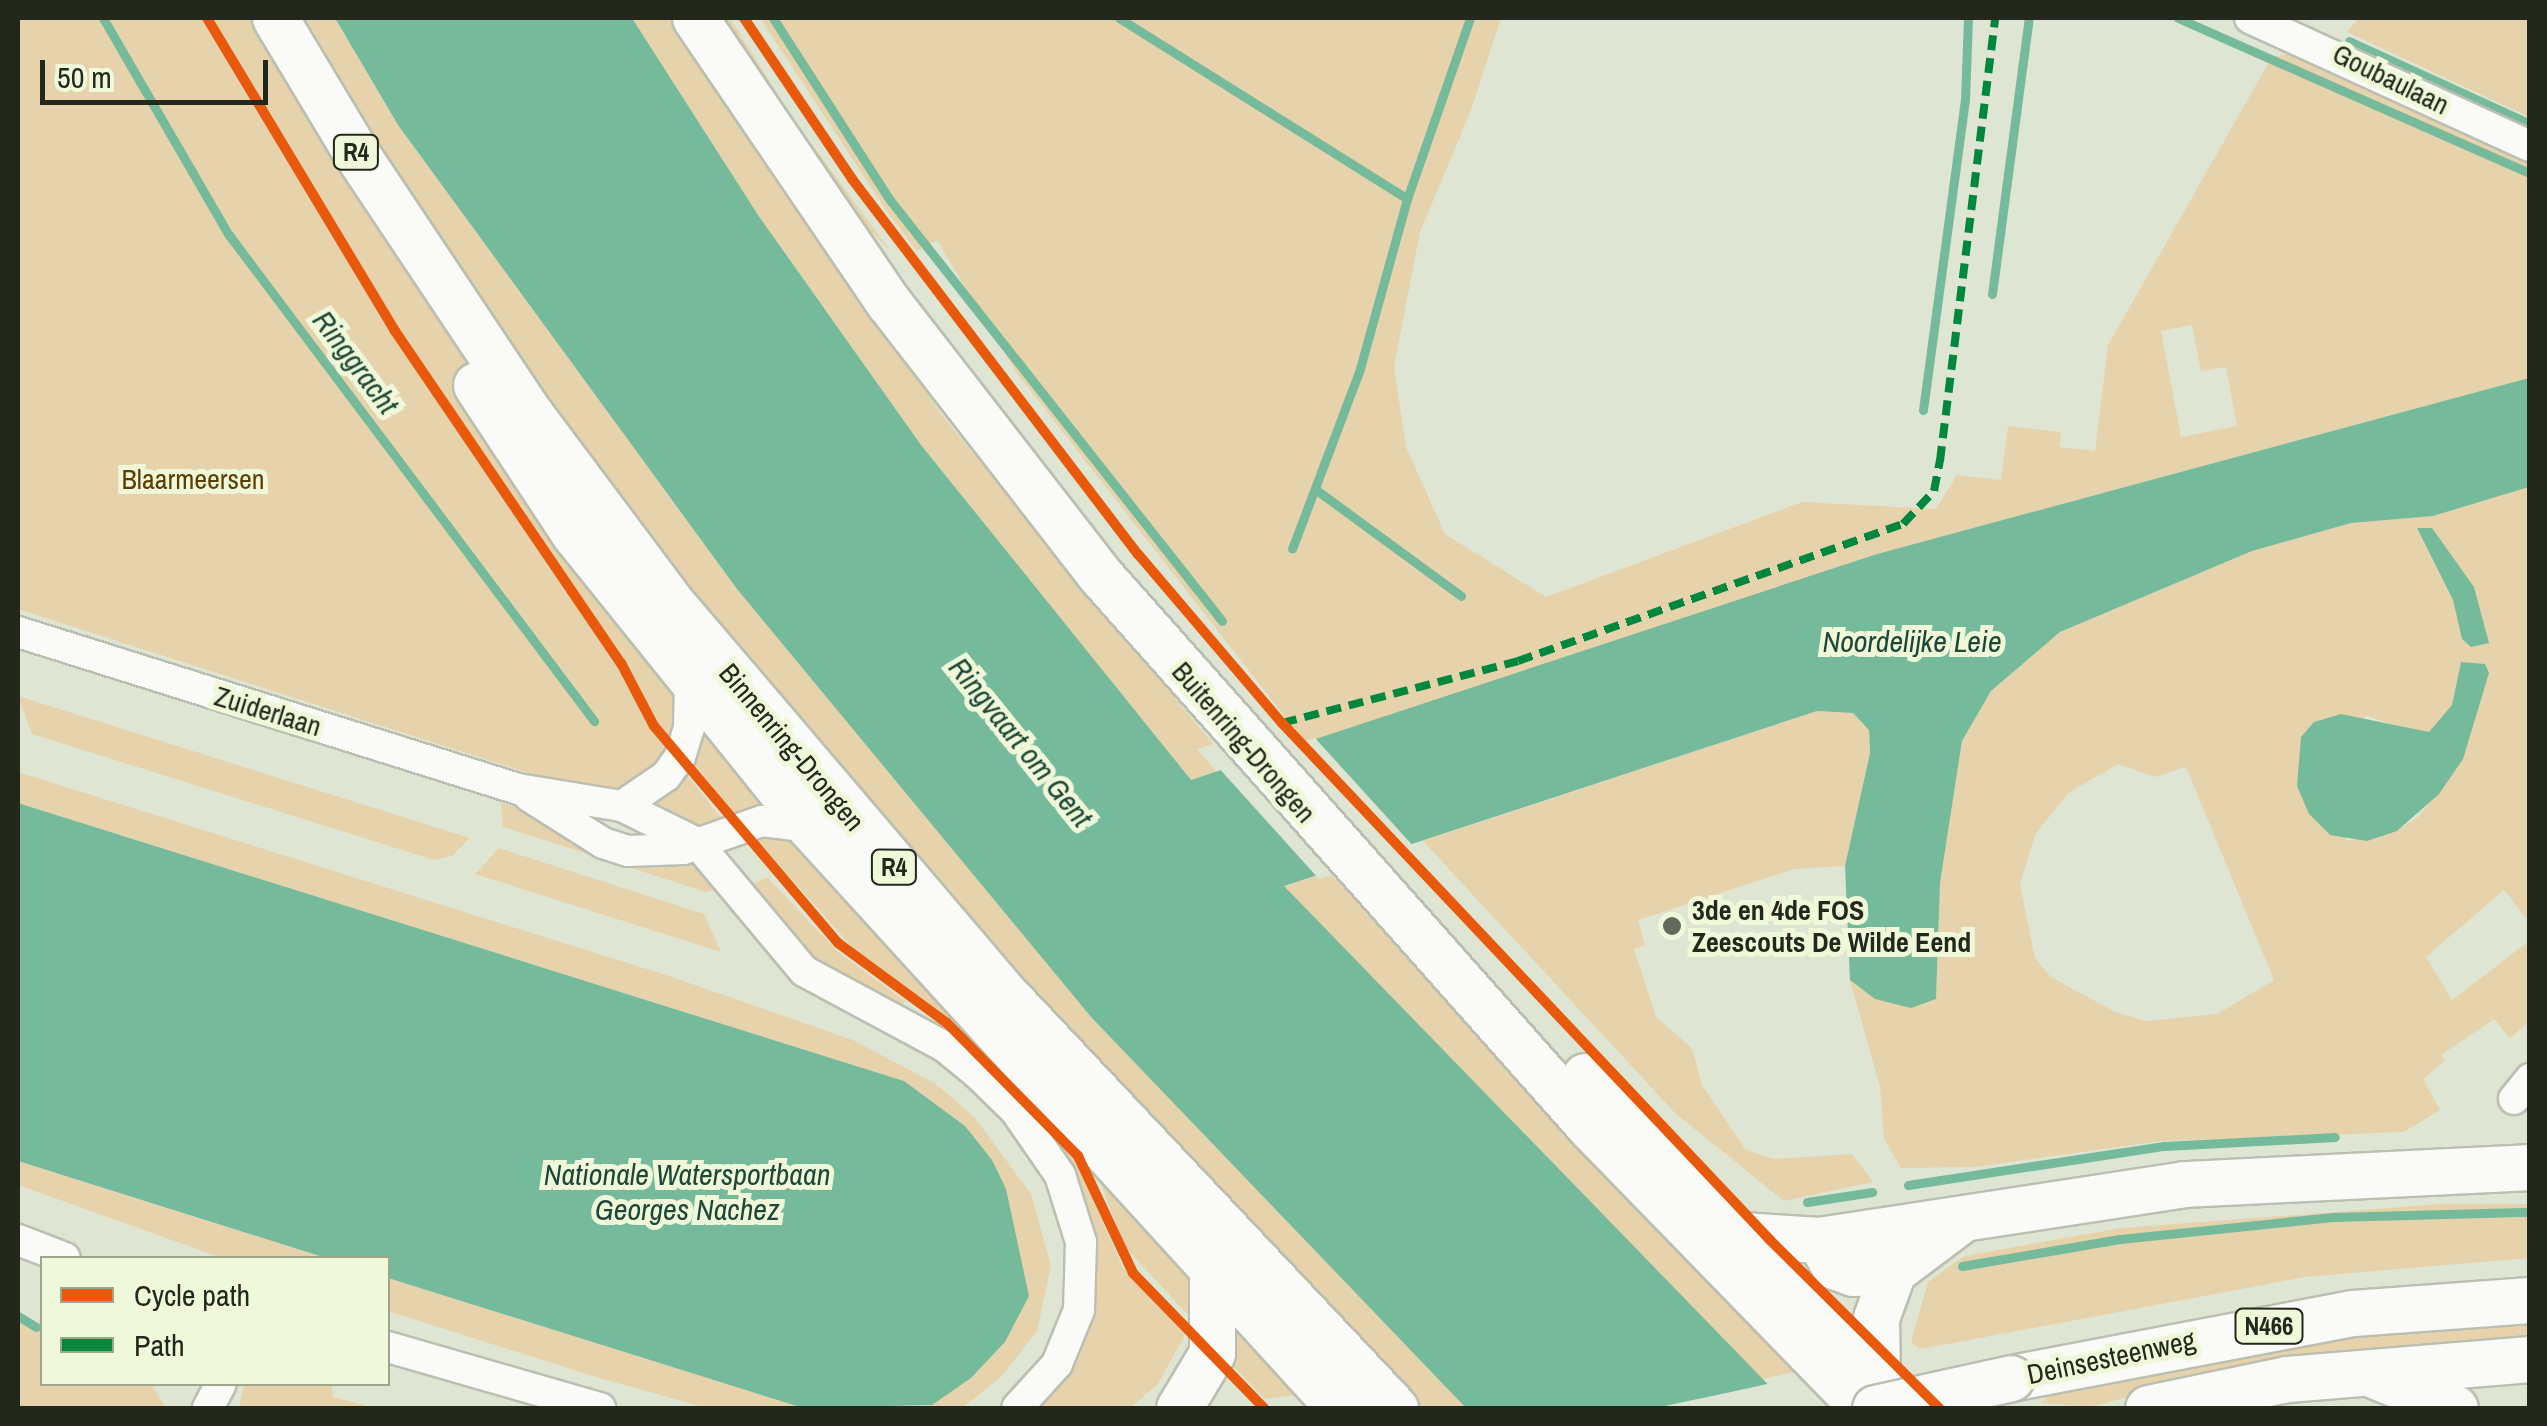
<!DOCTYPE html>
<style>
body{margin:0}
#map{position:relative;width:2547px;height:1426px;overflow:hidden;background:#dfe5d3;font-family:"Archivo Narrow",sans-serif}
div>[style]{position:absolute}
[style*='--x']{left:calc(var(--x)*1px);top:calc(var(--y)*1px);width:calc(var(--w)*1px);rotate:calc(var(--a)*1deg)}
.green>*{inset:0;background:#e6d3ac}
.water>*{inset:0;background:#76ba9c}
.pier>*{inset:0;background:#dfe5d3}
.stream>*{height:9px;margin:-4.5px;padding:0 4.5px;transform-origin:4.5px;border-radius:4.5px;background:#76ba9c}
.roads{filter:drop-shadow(2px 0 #bbbfb1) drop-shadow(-2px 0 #bbbfb1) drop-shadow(0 2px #bbbfb1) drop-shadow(0 -2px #bbbfb1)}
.minor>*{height:30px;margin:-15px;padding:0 15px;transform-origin:15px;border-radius:15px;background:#fafbf8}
.highway>*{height:45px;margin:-22.5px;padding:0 22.5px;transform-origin:22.5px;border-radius:22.5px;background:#fafbf8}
.bridges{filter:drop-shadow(2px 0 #bbbfb1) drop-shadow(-2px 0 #bbbfb1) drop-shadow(0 2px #bbbfb1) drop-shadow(0 -2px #bbbfb1)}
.highway-bridge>*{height:45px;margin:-22.5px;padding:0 22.5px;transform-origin:22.5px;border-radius:22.5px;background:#fafbf8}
.quiet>*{height:8px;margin-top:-4px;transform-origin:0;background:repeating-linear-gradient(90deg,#00873e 0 15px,transparent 0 23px)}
.cycleway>*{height:10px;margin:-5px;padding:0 5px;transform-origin:5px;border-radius:5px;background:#e8590c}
.dots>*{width:28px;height:28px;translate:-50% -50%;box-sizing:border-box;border:5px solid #eff9d9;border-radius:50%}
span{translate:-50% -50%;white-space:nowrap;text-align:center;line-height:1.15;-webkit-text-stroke:10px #eff9d9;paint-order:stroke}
.shield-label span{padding:2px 8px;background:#eff9d9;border:2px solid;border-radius:8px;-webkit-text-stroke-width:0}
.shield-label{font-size:25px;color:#24271c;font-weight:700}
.street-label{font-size:28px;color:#24271c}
.park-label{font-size:28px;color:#5d3d02}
.poi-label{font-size:28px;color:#24271c;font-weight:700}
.left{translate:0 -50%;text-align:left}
.water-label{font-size:30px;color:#1e4737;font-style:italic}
.frame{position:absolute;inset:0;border:20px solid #24271c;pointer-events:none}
.legend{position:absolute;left:40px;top:1256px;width:350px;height:130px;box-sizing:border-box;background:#eff9d9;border:2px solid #9ea58d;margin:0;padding:12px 18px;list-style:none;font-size:30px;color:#24271c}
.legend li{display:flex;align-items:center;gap:20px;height:50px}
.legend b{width:50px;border:2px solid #9ea58d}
.scale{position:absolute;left:40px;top:60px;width:228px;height:45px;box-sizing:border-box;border:5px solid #24271c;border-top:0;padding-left:12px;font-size:30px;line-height:35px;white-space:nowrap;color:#24271c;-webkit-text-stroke:8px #eff9d9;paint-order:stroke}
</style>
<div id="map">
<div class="green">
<i style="clip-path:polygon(18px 18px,335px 18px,398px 125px,737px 589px,1091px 1017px,1466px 1408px,1417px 1408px,1179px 1158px,673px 684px,678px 725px,668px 753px,640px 782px,618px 790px,547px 779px,18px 609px)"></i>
<i style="clip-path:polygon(632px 18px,668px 18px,944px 418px,1213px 744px,1197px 749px,1217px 772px,1190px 780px,921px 445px,758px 215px)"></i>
<i style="clip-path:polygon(719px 18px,730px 18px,792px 117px,891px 252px,831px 190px)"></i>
<i style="clip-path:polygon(evenodd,760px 18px,1501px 18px,1470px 113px,1420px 232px,1394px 367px,1406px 447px,1445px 534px,1546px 597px,1802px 502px,1936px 509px,1957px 475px,2001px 480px,2008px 426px,2061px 432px,2060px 447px,2095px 451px,2108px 345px,2272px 57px,2310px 51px,2529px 159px,2529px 378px,1877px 554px,1307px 745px,1016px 372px,937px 240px,917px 251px,886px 210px,760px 18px,2192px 325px,2201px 371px,2226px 367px,2237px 426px,2181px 437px,2161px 331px,2192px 325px)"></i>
<i style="clip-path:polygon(2359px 18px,2529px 18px,2529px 117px,2347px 32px)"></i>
<i style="clip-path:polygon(evenodd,2529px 487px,2529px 922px,2504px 890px,2426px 957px,2452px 1000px,2529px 941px,2529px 1022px,2510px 1038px,2494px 1019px,2441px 1055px,2445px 1061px,2423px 1079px,2440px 1110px,2404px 1132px,2162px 1141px,1975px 1167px,1901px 1168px,1884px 1139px,1880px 1087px,1850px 980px,1875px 999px,1936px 998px,1940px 883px,1962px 741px,1991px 691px,2060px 632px,2252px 551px,2351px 523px,2433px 516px,2529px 487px,2461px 662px,2463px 759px,2419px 816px,2397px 831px,2346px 841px,2365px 715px,2413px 732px,2429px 732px,2452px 705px,2461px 662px,2529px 487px,2118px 764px,2155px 777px,2186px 767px,2274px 980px,2217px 1014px,2146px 1021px,2115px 1012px,2051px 977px,2035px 958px,2020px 885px,2035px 835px,2068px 793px,2118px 764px)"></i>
<i style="clip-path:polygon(18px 696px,470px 838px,452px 856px,434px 860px,32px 734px)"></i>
<i style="clip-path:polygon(1817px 711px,1853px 713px,1869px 730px,1870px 753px,1845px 866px,1794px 869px,1638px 920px,1645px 945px,1634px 949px,1656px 1017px,1692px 1048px,1702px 1085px,1746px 1150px,1774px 1159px,1852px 1154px,1873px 1182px,1784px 1201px,1676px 1114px,1423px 841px)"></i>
<i style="clip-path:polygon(700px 713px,777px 808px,734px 814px,691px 760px)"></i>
<i style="clip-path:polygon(683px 770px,721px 818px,698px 831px,646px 804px)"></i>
<i style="clip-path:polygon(18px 772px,666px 975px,853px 1040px,936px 1084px,975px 1118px,1031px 1194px,1051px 1266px,1037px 1331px,1001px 1377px,962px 1408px,921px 1408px,971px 1378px,1005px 1342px,1017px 1240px,992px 1160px,904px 1081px,18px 803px)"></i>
<i style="clip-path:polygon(501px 803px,697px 856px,726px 886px,706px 892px,503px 827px)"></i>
<i style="clip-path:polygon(757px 832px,806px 842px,977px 1041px,853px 948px,751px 834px)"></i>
<i style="clip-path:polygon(499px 848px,704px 914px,721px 952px,475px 874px)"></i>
<i style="clip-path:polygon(1328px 871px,1604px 1177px,1794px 1372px,1762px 1379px,1283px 886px)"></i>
<i style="clip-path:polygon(767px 877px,838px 952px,905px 1001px,900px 1009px,813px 963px,756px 893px,755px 883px)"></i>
<i style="clip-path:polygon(1024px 1105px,1073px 1156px,1124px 1270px,1185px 1335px,1158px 1384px,1130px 1408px,1033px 1408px,1091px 1299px)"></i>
<i style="clip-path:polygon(18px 1161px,166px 1208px,326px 1258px,222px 1258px,18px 1185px)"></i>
<i style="clip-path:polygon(1095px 1168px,1189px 1269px,1203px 1331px,1125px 1247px)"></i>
<i style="clip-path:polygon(2441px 1204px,2529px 1204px,2529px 1258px,2305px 1277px,1921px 1349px,1911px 1342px,1928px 1282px,1964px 1256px,2121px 1228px)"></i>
<i style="clip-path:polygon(388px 1278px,803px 1408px,707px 1408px,596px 1377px,388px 1311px)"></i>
<i style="clip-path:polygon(1227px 1306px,1310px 1393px,1265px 1399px,1224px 1357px)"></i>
<i style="clip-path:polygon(42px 1315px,42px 1384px,151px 1384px,166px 1408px,18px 1408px,18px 1316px,36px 1327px)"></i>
<i style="clip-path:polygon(2529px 1318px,2529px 1342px,2185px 1382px,2090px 1407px,2041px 1403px,2065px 1381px,2230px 1348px)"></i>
<i style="clip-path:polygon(244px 1384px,332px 1384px,333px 1397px,376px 1408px,239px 1408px)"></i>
</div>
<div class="water">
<i style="clip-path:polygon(335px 18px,632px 18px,758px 215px,921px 445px,1191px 780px,1877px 554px,2529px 378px,2529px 487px,2433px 516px,2351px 523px,2252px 551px,2060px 632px,1991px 691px,1962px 741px,1940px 883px,1936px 999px,1911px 1008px,1875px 999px,1850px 980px,1845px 866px,1870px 753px,1869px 730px,1853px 713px,1817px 711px,1284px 886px,1791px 1408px,1466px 1408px,1091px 1017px,737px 589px,398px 125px)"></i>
<i style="clip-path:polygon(2417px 528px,2432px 528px,2474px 587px,2489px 643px,2471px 647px,2462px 639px,2453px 600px)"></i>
<i style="clip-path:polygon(2461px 662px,2485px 664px,2489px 673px,2463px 759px,2439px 794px,2397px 831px,2367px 841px,2330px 835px,2309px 814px,2297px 786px,2301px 737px,2314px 722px,2341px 714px,2429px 732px,2452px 705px)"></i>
<i style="clip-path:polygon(18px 803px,904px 1081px,965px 1126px,992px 1160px,1006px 1189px,1029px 1296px,1005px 1342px,971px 1378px,932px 1405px,803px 1408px,388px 1278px,388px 1258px,326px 1258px,18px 1161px)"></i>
</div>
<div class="pier">
<i style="clip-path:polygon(1315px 738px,1415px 848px,1319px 879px,1217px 766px)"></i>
<i style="clip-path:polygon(1772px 1383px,1796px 1408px,1655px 1408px,1717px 1395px)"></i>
</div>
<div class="stream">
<i style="--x:103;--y:18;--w:251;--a:59.9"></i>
<i style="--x:229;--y:235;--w:608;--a:53.09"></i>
<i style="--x:773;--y:18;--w:216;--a:57.3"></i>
<i style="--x:890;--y:200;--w:536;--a:51.74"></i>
<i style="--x:1119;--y:18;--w:340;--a:32.1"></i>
<i style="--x:1407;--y:199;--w:176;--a:105.5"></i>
<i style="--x:1360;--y:369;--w:192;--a:110.7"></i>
<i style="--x:2178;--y:18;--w:385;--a:23.8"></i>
<i style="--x:2349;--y:41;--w:199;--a:24.6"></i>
<i style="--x:1407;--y:199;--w:192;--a:-70.8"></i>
<i style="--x:1992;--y:294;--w:278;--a:-82.4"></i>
<i style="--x:1923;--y:410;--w:313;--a:-82.3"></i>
<i style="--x:1965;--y:100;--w:82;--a:-87.9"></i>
<i style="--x:1315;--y:489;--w:181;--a:36.2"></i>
<i style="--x:1908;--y:1185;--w:259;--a:-8.7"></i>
<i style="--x:2164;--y:1146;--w:171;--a:-3"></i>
<i style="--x:1807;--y:1202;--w:66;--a:-8.7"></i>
<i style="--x:1962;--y:1266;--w:160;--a:-9.7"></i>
<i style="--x:2120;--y:1239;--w:214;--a:-5.9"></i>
<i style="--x:2333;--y:1217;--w:197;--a:-1.5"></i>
<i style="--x:18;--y:1316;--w:21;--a:31"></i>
</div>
<div class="roads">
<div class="minor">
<i style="--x:2250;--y:18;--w:308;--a:24.6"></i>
<i style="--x:18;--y:632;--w:524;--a:17.43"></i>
<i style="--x:518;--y:789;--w:105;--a:9.3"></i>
<i style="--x:622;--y:806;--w:84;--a:26.3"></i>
<i style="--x:697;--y:843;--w:167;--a:50.1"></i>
<i style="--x:804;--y:971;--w:160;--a:28.3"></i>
<i style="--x:945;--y:1047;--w:43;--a:39.3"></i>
<i style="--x:978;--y:1074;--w:52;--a:44.2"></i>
<i style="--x:1015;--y:1110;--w:79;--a:55.3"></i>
<i style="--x:1060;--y:1175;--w:70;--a:72.6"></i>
<i style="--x:1081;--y:1242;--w:68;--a:91.7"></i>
<i style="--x:1079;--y:1310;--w:58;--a:112.2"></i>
<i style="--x:1057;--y:1364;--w:59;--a:132.3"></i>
<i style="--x:529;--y:796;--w:88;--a:32.4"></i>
<i style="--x:603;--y:843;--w:26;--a:18"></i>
<i style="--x:628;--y:851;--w:55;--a:-2.1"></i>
<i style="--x:683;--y:849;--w:84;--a:-19.5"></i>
<i style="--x:762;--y:821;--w:48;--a:7.1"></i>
<i style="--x:622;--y:806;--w:53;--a:-34.3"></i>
<i style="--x:666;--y:776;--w:24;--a:-54"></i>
<i style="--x:680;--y:757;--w:30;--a:-73"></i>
<i style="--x:689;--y:728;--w:46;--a:-88.8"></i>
<i style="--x:2514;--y:1099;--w:26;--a:-51"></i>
<i style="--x:18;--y:1240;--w:50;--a:21"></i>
<i style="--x:388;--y:1347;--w:221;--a:16.1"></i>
<i style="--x:208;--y:1408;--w:27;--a:-62"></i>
</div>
<div class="highway">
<i style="--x:275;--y:18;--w:157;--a:59"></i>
<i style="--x:356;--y:153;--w:315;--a:56.3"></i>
<i style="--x:531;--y:415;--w:232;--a:53.2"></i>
<i style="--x:670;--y:601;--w:516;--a:49.56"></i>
<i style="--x:1005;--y:994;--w:569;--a:46.71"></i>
<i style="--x:695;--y:18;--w:345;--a:55.8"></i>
<i style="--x:889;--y:303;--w:344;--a:52.2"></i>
<i style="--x:1100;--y:575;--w:737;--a:48.41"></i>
<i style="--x:1589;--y:1126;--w:393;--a:45.8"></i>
<i style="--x:476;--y:385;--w:180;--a:56.6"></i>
<i style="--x:575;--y:535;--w:375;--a:51.2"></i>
<i style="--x:810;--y:827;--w:786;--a:47.68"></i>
<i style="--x:1585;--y:1076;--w:407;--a:46.1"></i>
<i style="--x:1741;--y:1235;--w:78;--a:3.7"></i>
<i style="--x:1819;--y:1240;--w:369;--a:-8.7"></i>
<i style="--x:2184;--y:1184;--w:346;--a:-2.8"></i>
<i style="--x:1819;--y:1240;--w:30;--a:60"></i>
<i style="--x:1834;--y:1266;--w:20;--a:20"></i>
<i style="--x:1853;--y:1273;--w:40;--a:-2.9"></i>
<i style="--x:2376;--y:1376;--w:85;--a:22.1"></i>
<i style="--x:2011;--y:1378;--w:348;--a:-10.8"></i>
<i style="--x:2353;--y:1313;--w:177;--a:-4.2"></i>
<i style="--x:1877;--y:1380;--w:62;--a:-90.9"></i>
<i style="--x:1876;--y:1318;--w:50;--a:-70.1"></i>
<i style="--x:1893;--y:1271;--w:80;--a:-36.9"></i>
<i style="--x:1179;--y:1408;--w:64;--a:-59"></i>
<i style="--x:1212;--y:1353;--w:80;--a:-90"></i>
<i style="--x:2148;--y:1408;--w:142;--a:-11.8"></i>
<i style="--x:2287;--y:1379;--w:244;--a:-4.7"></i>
</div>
</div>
<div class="bridges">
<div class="highway-bridge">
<i style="--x:1875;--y:1408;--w:139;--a:-12.4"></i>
</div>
</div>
<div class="quiet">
<i style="--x:1282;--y:723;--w:244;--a:-14.7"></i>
<i style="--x:1518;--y:661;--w:409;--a:-19.6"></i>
<i style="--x:1903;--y:524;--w:45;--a:-46.8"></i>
<i style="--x:1934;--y:491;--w:31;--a:-79"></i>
<i style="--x:1940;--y:461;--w:446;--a:-82.9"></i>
</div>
<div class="cycleway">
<i style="--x:207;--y:18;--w:365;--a:59"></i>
<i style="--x:395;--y:331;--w:402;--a:55.8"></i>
<i style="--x:621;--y:663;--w:71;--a:62.4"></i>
<i style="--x:654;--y:726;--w:285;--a:49.7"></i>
<i style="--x:838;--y:943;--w:135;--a:36.3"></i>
<i style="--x:947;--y:1023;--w:187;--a:45.4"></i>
<i style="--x:1078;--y:1156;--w:129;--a:64.8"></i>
<i style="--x:1133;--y:1273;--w:188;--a:45.9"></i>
<i style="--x:744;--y:18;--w:194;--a:56.1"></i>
<i style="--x:852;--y:179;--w:472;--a:52.7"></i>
<i style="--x:1138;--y:554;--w:222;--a:49.6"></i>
<i style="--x:1282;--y:723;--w:711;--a:46.65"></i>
<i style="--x:1770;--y:1240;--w:238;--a:44.8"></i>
</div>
<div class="dots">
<i style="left:1672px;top:926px;background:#656a5c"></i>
</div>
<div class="shield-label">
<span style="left:356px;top:152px">R4</span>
<span style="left:894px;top:867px">R4</span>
<span style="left:2269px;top:1326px">N466</span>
</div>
<div class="street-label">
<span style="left:2391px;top:79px;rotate:26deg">Goubaulaan</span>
<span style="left:268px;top:711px;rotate:17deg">Zuiderlaan</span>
<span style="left:1244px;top:742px;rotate:49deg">Buitenring-Drongen</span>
<span style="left:792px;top:747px;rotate:50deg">Binnenring-Drongen</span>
<span style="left:2111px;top:1357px;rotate:-12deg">Deinsesteenweg</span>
</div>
<div class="park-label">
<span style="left:193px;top:479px">Blaarmeersen</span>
</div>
<div class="poi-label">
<span class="left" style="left:1692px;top:926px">3de en 4de FOS<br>Zeescouts De Wilde Eend</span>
</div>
<div class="water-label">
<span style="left:356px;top:362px;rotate:53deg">Ringgracht</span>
<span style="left:1912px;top:641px">Noordelijke Leie</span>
<span style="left:1021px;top:742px;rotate:51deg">Ringvaart om Gent</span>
<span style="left:687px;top:1191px">Nationale Watersportbaan<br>Georges Nachez</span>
</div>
<div class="frame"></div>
<ul class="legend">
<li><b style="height:12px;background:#e8590c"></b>Cycle path</li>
<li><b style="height:12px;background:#00873e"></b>Path</li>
</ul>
<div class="scale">50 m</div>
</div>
